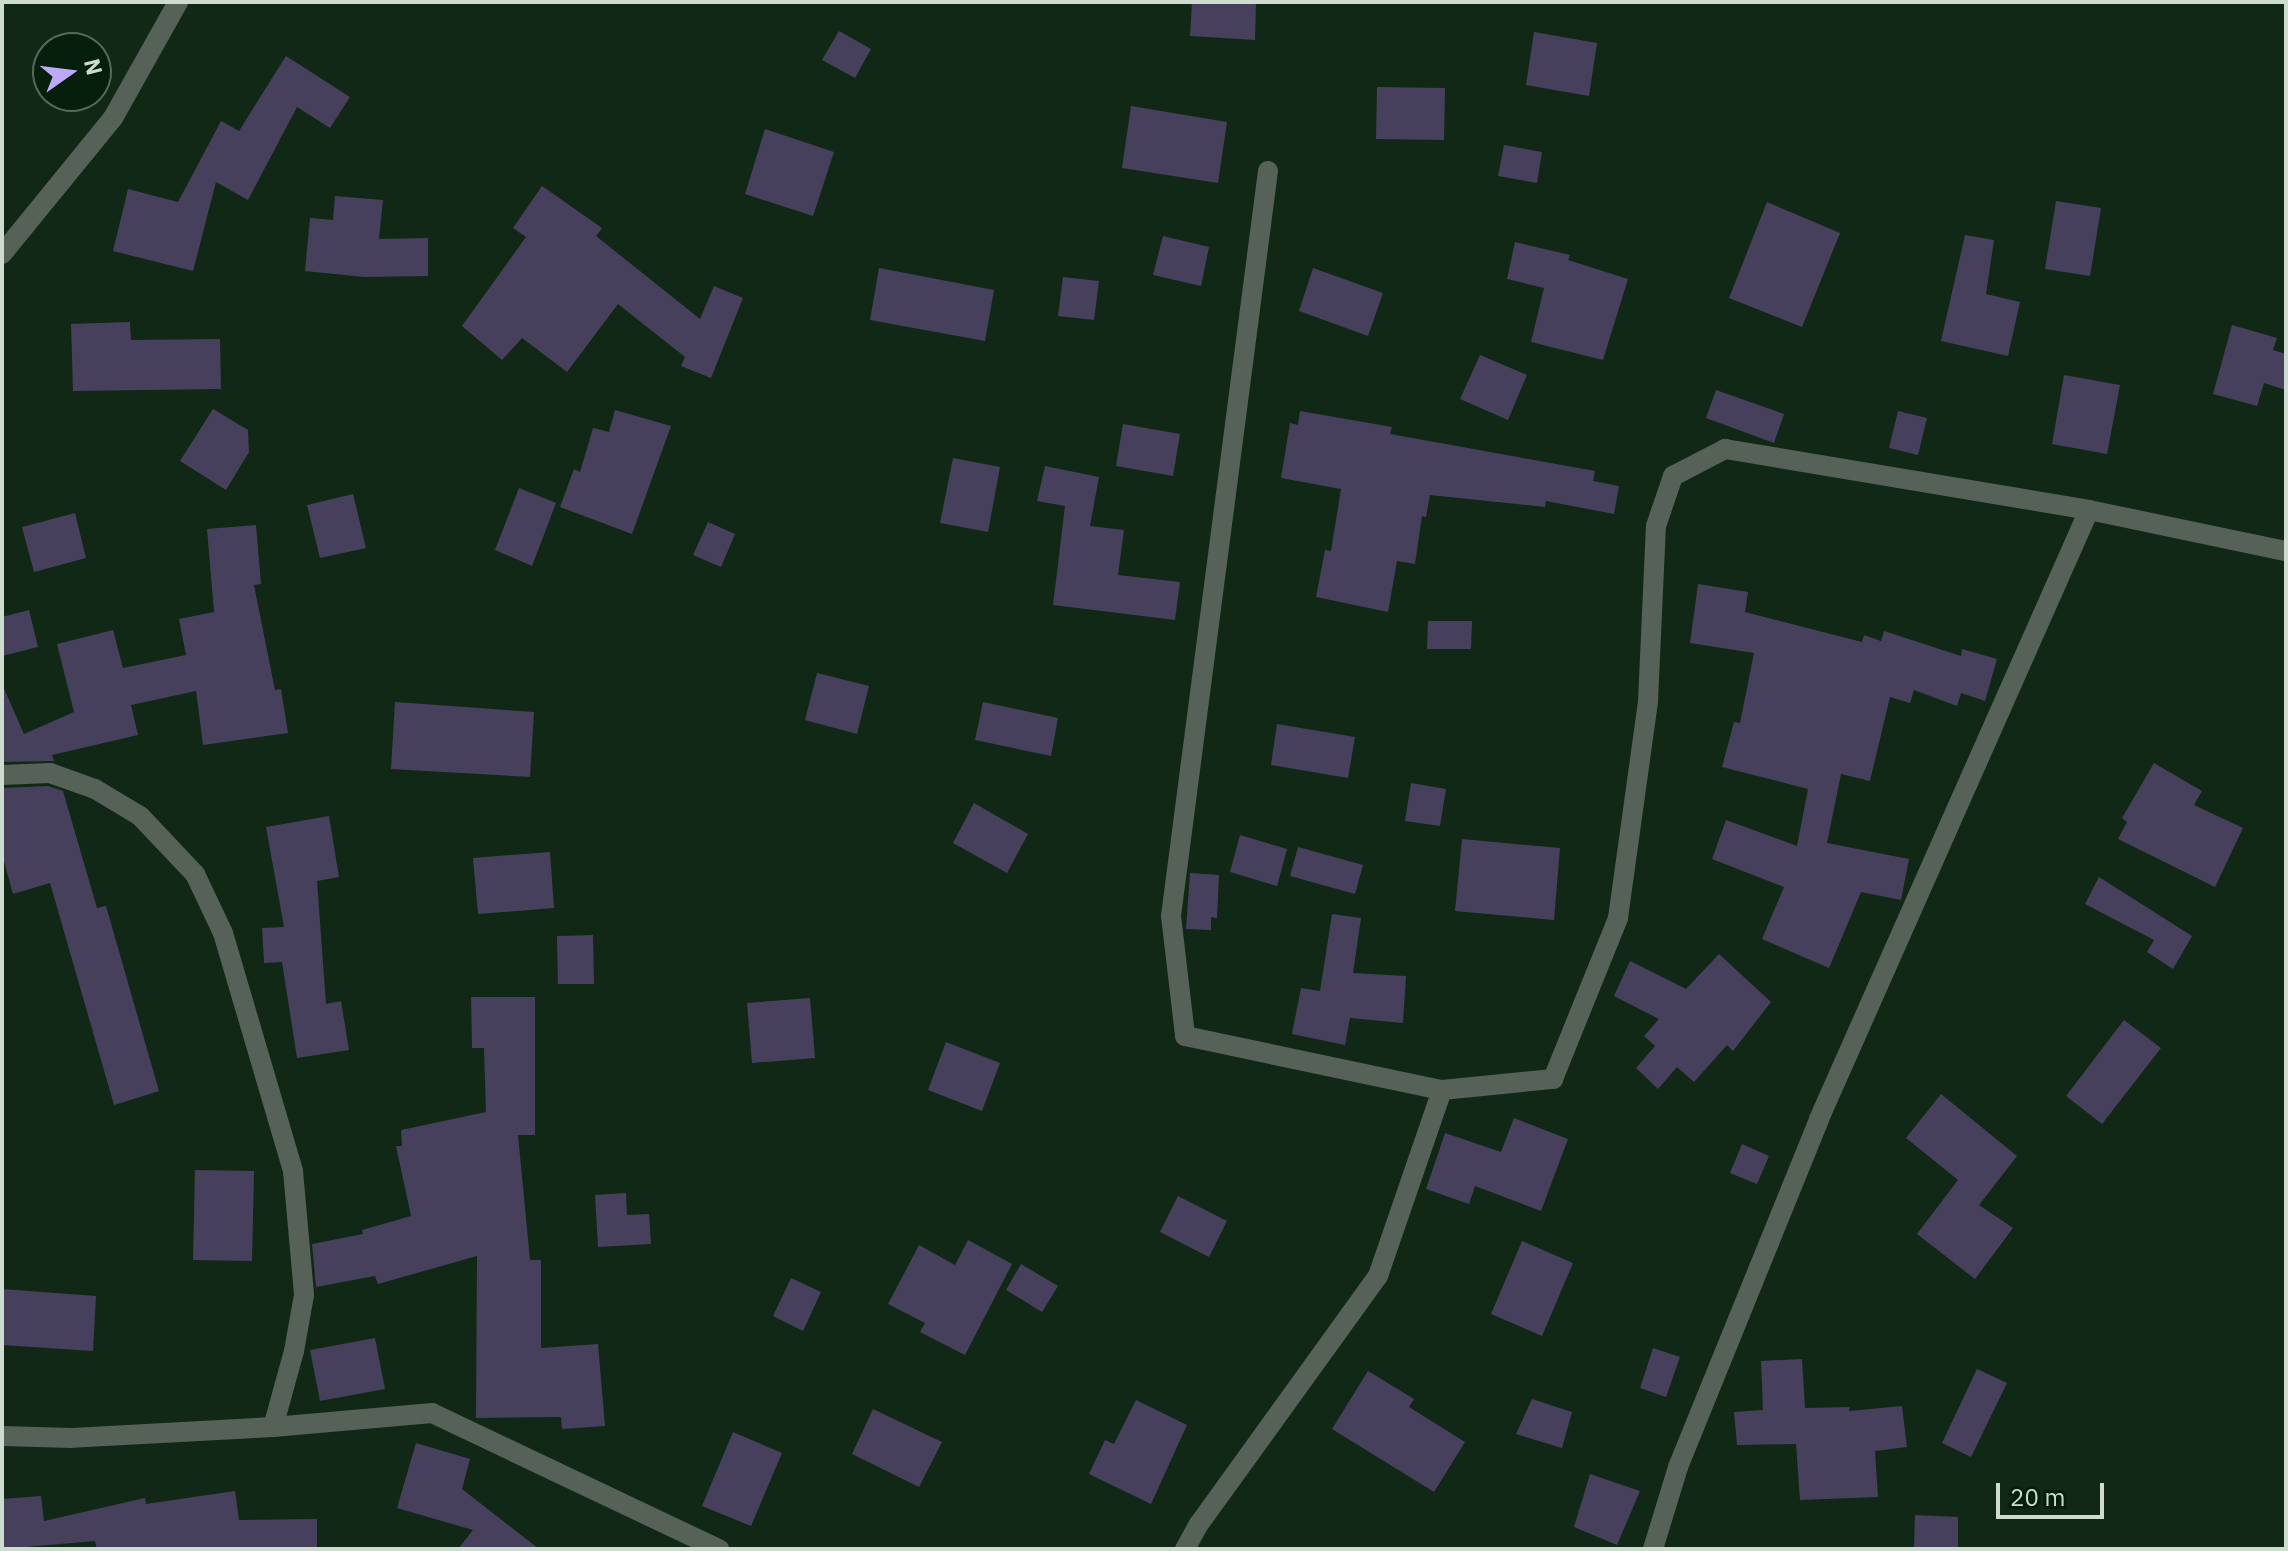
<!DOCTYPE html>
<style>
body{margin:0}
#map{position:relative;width:2288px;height:1551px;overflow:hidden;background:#102815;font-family:"IBM Plex Sans",sans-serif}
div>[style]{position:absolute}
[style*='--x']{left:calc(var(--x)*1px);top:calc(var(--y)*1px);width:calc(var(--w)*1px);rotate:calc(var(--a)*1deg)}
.building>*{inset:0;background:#47405c}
.street>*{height:20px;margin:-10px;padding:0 10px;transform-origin:10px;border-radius:10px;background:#566157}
span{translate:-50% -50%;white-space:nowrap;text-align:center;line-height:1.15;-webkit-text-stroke:6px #061e0c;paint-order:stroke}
.frame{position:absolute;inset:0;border:4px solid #cddccf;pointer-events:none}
.north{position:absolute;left:32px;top:32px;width:80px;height:80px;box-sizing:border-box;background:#061e0c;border:2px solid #566a5a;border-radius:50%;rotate:76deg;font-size:22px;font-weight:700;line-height:32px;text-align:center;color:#cddccf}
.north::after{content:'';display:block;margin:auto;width:28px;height:36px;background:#bda9f5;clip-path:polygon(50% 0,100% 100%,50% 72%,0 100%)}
.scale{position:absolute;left:1996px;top:1483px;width:108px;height:36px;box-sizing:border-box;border:4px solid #cddccf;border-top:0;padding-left:10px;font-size:24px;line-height:28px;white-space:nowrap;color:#cddccf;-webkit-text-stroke:6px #061e0c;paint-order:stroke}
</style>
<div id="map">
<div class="building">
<i style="clip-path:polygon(1192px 2px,1256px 2px,1255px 40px,1190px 36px)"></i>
<i style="clip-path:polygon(839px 31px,871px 49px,855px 78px,822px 60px)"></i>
<i style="clip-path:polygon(1534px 32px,1597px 43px,1589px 96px,1526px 85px)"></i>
<i style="clip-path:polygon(286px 56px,350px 97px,330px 128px,297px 107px,248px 200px,216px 182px,193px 271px,113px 251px,128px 189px,178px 202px,221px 121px,239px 131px)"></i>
<i style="clip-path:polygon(1377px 87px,1445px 88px,1444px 140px,1376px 139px)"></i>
<i style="clip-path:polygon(1131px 106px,1227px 122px,1218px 183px,1122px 168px)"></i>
<i style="clip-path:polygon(765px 129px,834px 152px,813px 216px,745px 194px)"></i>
<i style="clip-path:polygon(1504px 145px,1542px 152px,1537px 183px,1498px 176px)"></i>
<i style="clip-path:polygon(542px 186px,602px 228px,596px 236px,700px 319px,714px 286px,743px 298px,711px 378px,681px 366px,685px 357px,618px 304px,567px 372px,522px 338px,502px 360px,462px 326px,526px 237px,513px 228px)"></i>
<i style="clip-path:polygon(335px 196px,383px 200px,379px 239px,428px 238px,428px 276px,364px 277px,305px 271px,310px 218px,333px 220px)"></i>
<i style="clip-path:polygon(2056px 201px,2101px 208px,2090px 276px,2045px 269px)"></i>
<i style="clip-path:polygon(1767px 202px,1840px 233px,1802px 327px,1729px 298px)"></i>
<i style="clip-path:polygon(1965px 235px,1994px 240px,1986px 294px,2020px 302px,2008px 356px,1941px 341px)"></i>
<i style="clip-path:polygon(1163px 236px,1209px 247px,1201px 286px,1153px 275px)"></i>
<i style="clip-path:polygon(1515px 242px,1570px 255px,1568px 260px,1628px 279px,1603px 360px,1531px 342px,1544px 288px,1507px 279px)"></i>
<i style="clip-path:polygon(879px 268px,994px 290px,985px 341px,870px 320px)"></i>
<i style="clip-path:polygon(1313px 268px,1383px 293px,1368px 336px,1299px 311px)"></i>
<i style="clip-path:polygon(1063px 277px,1099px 281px,1094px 320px,1058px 316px)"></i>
<i style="clip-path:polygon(130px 322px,131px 340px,220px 339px,221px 389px,73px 391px,71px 324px)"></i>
<i style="clip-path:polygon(2232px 325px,2277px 338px,2273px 350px,2286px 354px,2286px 390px,2264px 383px,2257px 406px,2213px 394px)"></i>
<i style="clip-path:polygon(1480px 355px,1527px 375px,1508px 420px,1460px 399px)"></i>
<i style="clip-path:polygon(2064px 375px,2120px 385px,2107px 454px,2052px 444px)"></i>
<i style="clip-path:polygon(1716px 390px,1784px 414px,1774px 443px,1706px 418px)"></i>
<i style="clip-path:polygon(213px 409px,248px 430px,249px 452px,226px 490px,180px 461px)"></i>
<i style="clip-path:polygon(615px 410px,671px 426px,632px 534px,560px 507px,574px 469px,580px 472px,593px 428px,609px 432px)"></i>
<i style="clip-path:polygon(1300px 411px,1392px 427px,1390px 434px,1595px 471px,1593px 481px,1619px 486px,1614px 514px,1546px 501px,1545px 507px,1430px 495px,1426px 517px,1422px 516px,1415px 564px,1397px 561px,1388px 612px,1316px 597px,1325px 550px,1331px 551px,1341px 489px,1281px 478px,1290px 423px,1298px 425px)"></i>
<i style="clip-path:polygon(1898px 411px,1927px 418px,1918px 455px,1889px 448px)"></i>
<i style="clip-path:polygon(1123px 424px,1180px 434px,1173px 476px,1116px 466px)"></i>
<i style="clip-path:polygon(953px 458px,1000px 467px,988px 532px,940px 523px)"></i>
<i style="clip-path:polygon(1045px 466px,1099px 477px,1090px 526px,1124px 530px,1118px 575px,1180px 582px,1175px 620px,1053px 605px,1065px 506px,1037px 501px)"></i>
<i style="clip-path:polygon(519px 488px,556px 503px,532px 566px,495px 550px)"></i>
<i style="clip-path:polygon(353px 494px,366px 548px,320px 558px,307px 505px)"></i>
<i style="clip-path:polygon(75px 513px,86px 558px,34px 572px,22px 527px)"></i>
<i style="clip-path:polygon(708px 522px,735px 534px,721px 567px,693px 555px)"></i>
<i style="clip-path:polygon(256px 525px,261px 584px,254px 585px,275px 690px,281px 689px,288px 733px,203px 745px,196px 691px,131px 705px,138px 735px,52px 755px,54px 761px,2px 762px,2px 684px,24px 734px,74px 712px,57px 644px,113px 630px,123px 668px,186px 655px,179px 619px,214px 612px,207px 529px)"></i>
<i style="clip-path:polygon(1698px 584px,1748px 592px,1745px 612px,1862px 642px,1864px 635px,1881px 641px,1884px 631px,1961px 656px,1962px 649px,1997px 659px,1985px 701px,1961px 693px,1957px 706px,1914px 690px,1910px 703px,1890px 697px,1870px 781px,1841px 774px,1827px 843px,1909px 859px,1901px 900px,1861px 892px,1829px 968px,1762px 939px,1784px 887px,1712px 859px,1726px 820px,1797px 846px,1808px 789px,1722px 767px,1734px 722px,1740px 723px,1754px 653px,1690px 643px)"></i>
<i style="clip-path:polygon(29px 610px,38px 647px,2px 656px,2px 617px)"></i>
<i style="clip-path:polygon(1428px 621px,1472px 621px,1471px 649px,1427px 649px)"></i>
<i style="clip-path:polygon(817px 673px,869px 686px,857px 734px,805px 720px)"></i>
<i style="clip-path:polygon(395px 702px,534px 712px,530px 777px,391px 769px)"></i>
<i style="clip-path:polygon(983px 702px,1058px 718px,1051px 756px,975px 740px)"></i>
<i style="clip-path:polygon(1277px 724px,1355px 737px,1348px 778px,1271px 765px)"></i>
<i style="clip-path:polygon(2154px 763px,2202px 791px,2194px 805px,2243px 828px,2215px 887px,2118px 839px,2127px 822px,2122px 818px)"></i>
<i style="clip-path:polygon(1411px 783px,1446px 789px,1440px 826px,1405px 821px)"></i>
<i style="clip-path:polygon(48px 786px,63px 791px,97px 908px,106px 906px,159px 1091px,114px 1105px,50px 883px,13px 894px,2px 854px,2px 788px)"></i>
<i style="clip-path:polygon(974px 803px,1028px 834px,1007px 873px,953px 843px)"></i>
<i style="clip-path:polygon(329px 816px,339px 877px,317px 881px,326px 1004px,341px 1001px,349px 1050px,297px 1058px,282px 962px,264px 963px,262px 928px,284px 927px,266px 827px)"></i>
<i style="clip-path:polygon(1240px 835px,1287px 849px,1277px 886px,1230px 872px)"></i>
<i style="clip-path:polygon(1462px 839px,1560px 848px,1554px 920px,1455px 911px)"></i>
<i style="clip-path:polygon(1298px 847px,1363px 865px,1355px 894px,1290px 876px)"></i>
<i style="clip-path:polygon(550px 852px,554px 908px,478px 914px,473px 858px)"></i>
<i style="clip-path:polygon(1190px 873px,1219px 875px,1217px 918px,1211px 917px,1211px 930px,1186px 929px)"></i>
<i style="clip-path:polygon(2099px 877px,2192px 936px,2173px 969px,2147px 952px,2154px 940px,2085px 904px)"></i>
<i style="clip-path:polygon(1332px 914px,1361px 918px,1353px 973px,1406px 976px,1403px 1023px,1350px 1018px,1345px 1045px,1292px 1034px,1301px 988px,1320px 991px)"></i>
<i style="clip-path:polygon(593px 935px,594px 984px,558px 984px,557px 936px)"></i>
<i style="clip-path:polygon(1719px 954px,1771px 1002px,1733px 1051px,1727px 1045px,1694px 1082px,1677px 1067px,1658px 1089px,1636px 1068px,1655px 1046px,1644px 1036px,1659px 1019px,1614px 996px,1630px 961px,1686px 989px)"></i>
<i style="clip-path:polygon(471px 997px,535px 997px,535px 1135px,518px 1135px,530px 1260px,541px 1260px,541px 1348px,598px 1344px,605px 1426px,562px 1429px,561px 1417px,476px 1418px,477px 1256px,378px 1284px,375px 1276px,316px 1287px,312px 1244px,363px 1234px,362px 1230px,411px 1216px,396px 1146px,402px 1146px,401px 1130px,486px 1112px,484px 1048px,472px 1048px)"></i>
<i style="clip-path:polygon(810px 998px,815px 1058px,752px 1063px,747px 1003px)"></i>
<i style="clip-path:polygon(2124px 1020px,2161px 1048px,2102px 1124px,2066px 1096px)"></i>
<i style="clip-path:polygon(946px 1042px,1000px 1063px,982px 1111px,928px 1090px)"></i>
<i style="clip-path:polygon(1941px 1094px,2017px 1156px,1979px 1205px,2013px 1228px,1975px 1279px,1917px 1234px,1958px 1180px,1906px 1138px)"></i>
<i style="clip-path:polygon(1514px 1118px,1568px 1139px,1541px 1211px,1475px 1186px,1469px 1204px,1426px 1189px,1445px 1133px,1501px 1152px)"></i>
<i style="clip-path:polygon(1742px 1144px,1769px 1156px,1757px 1184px,1730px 1173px)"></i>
<i style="clip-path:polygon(195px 1170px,254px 1171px,252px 1261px,193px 1260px)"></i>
<i style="clip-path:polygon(626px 1193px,627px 1215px,649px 1214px,651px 1244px,598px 1247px,595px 1195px)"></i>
<i style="clip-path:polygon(1178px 1196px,1227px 1221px,1209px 1257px,1160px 1232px)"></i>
<i style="clip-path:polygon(968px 1240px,1012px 1264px,965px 1355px,920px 1332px,925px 1323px,888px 1304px,919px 1245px,955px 1265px)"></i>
<i style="clip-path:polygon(1522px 1241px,1573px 1263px,1542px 1336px,1491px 1314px)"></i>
<i style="clip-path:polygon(1021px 1264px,1058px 1286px,1042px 1312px,1006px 1290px)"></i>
<i style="clip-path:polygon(791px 1278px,821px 1292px,803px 1331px,773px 1316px)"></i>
<i style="clip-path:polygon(2px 1289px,96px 1296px,93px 1351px,2px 1345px)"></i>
<i style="clip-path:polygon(375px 1338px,385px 1389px,320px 1401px,310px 1350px)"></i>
<i style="clip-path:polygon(1653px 1348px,1680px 1357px,1666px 1397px,1640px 1388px)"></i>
<i style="clip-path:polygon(1802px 1359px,1805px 1408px,1850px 1407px,1849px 1411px,1902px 1406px,1907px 1447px,1875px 1451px,1878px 1497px,1800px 1500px,1796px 1444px,1737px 1445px,1734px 1412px,1763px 1410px,1761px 1361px)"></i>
<i style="clip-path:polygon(1977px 1369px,2007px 1383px,1971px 1457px,1942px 1443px)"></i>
<i style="clip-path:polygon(1368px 1371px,1414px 1399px,1409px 1407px,1465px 1442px,1434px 1492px,1332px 1429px)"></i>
<i style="clip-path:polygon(1532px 1399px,1572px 1412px,1562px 1448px,1516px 1434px)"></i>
<i style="clip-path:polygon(1136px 1400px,1187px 1425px,1151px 1504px,1089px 1474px,1105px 1440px,1114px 1444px)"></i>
<i style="clip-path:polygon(873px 1409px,942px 1442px,919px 1487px,852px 1454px)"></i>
<i style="clip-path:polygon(733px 1432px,782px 1453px,751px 1526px,702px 1506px)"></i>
<i style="clip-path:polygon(416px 1443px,470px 1459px,462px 1489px,539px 1549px,458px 1549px,473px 1530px,397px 1508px)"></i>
<i style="clip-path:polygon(1590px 1474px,1640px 1491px,1617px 1545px,1574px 1527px)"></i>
<i style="clip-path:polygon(235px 1491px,239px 1520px,317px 1519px,317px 1549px,97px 1549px,95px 1541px,2px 1549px,2px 1499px,41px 1496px,44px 1521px,145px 1498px,146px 1504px)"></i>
<i style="clip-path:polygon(1915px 1515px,1958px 1517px,1958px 1549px,1914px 1549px)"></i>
</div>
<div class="street">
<i style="--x:1268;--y:171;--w:751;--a:97.42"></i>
<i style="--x:1171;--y:916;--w:121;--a:83.3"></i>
<i style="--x:1185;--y:1036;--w:263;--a:11.9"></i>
<i style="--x:1442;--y:1090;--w:112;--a:-5.7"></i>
<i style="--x:1553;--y:1079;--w:174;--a:-68"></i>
<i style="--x:1618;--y:918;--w:219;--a:-82.1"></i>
<i style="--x:1648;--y:701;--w:175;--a:-87.4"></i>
<i style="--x:1656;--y:526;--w:53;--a:-71.2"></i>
<i style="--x:1673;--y:476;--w:59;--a:-27.4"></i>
<i style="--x:1725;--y:449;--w:369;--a:9.5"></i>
<i style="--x:2089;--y:510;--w:201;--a:11.8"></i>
<i style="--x:2;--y:254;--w:176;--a:-50.8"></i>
<i style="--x:113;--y:118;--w:133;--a:-60.7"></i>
<i style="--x:2;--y:775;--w:48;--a:-2.4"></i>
<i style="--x:50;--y:773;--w:48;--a:19.6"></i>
<i style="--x:95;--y:789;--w:52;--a:31"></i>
<i style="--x:140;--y:816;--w:80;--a:46.5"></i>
<i style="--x:195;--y:874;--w:65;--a:64.6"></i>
<i style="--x:223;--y:933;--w:248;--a:73.6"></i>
<i style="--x:293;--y:1171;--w:124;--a:84.9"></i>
<i style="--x:304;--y:1295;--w:57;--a:100.1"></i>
<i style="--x:294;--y:1351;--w:79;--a:105.4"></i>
<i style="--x:273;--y:1427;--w:201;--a:176.9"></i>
<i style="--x:72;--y:1438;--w:70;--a:-178.4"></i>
<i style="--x:273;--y:1427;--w:160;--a:-5"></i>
<i style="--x:432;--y:1413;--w:318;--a:25.4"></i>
<i style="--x:1185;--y:1549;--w:29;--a:-61"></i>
<i style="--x:1199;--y:1524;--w:306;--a:-54.2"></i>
<i style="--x:1378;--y:1276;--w:197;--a:-71"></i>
<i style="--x:1653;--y:1549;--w:86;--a:-73"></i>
<i style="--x:1678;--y:1467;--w:375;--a:-67.9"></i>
<i style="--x:1819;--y:1119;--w:666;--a:-66.09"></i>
</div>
<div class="frame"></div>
<div class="north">N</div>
<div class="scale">20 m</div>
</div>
